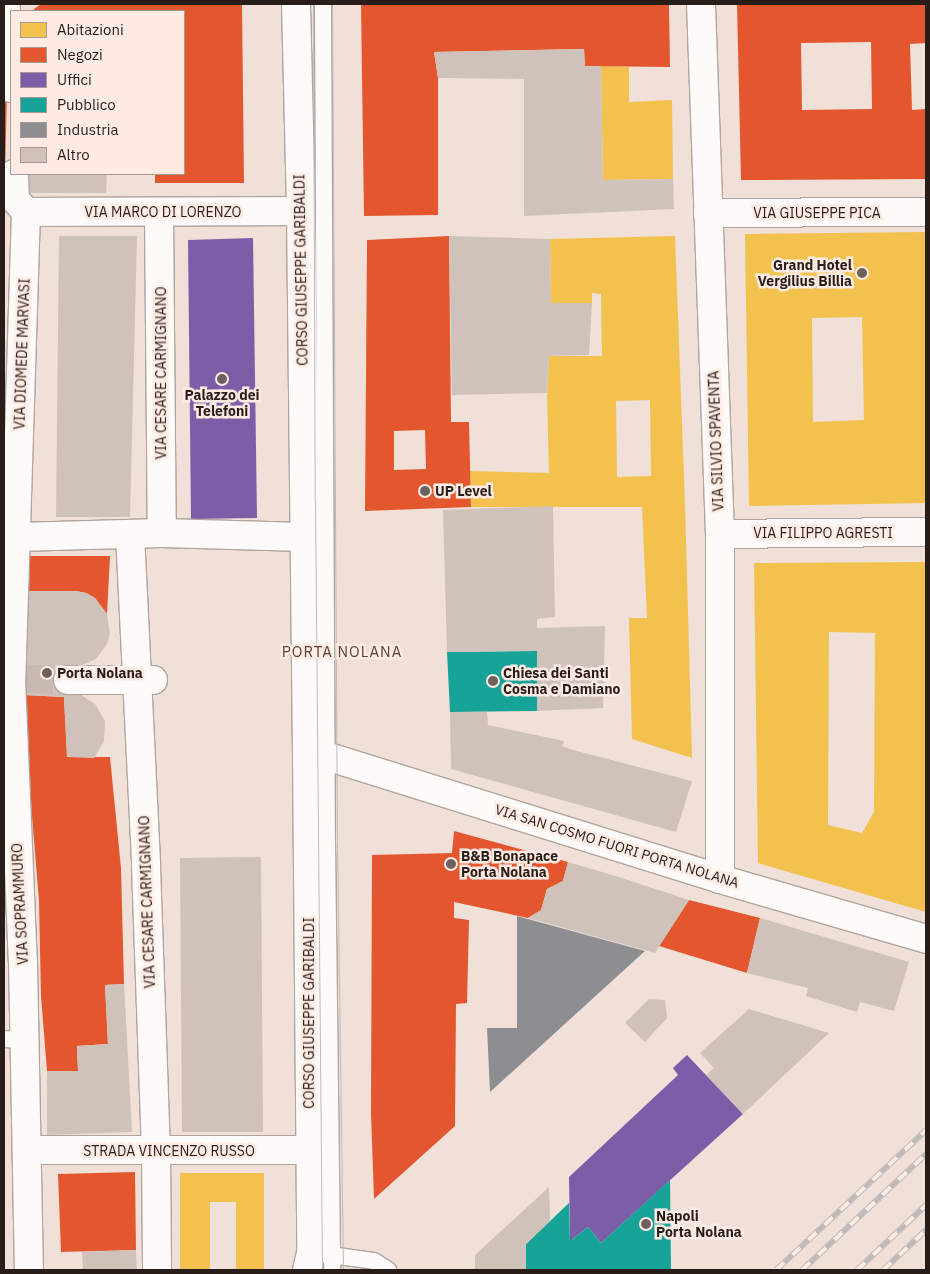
<!DOCTYPE html>
<style>
body{margin:0}
#map{position:relative;width:930px;height:1274px;overflow:hidden;background:#f0e0d8;font-family:"IBM Plex Sans",sans-serif}
div>[style]{position:absolute}
[style*='--x']{left:calc(var(--x)*1px);top:calc(var(--y)*1px);width:calc(var(--w)*1px);rotate:calc(var(--a)*1deg)}
.homes>*{inset:0;background:#f2c14e}
.shops>*{inset:0;background:#e4572e}
.offices>*{inset:0;background:#7b5ea7}
.public>*{inset:0;background:#17a398}
.industry>*{inset:0;background:#8d8d92}
.building>*{inset:0;background:#cec2bb}
.street-tunnel>*{height:28px;margin-top:-14px;transform-origin:0;background:repeating-linear-gradient(90deg,#c8b9b2 0 28px,transparent 0 42px)}
.roads{filter:drop-shadow(1px 0 #b0a49d) drop-shadow(-1px 0 #b0a49d) drop-shadow(0 1px #b0a49d) drop-shadow(0 -1px #b0a49d)}
.lane>*{height:16px;margin:-8px;padding:0 8px;transform-origin:8px;border-radius:8px;background:#fdfaf9}
.street>*{height:28px;margin:-14px;padding:0 14px;transform-origin:14px;border-radius:14px;background:#fdfaf9}
.secondary>*{height:28px;margin:-14px;padding:0 14px;transform-origin:14px;border-radius:14px;background:#fdfaf9}
.tram>*{height:1px;margin:-0.5px;padding:0 0.5px;transform-origin:0.5px;border-radius:0.5px;background:#bebab9}
.rail>*{height:5.5px;margin-top:-2.75px;transform-origin:0;background:repeating-linear-gradient(90deg,#feece4 0 11px,#bebab9 0 22px);box-sizing:border-box;border-block:1px solid #bebab9}
.dots>*{width:14px;height:14px;translate:-50% -50%;box-sizing:border-box;border:2px solid #feece4;border-radius:50%}
span{translate:-50% -50%;white-space:nowrap;text-align:center;line-height:1.15;-webkit-text-stroke:5px #feece4;paint-order:stroke}
.street-label{font-size:14px;color:#281d18}
.poi-label{font-size:14px;color:#281d18;font-weight:700}
.right{translate:-100% -50%;text-align:right}
.left{translate:0 -50%;text-align:left}
.neighbourhood-label{font-size:15px;color:#594136;letter-spacing:1px}
.frame{position:absolute;inset:0;border:5px solid #281d18;pointer-events:none}
.legend{position:absolute;left:10px;top:10px;width:175px;height:165px;box-sizing:border-box;background:#feece4;border:1px solid #a89992;margin:0;padding:6px 9px;list-style:none;font-size:15px;color:#281d18}
.legend li{display:flex;align-items:center;gap:10px;height:25px}
.legend b{width:25px;border:1px solid #a89992}
</style>
<div id="map">
<div class="homes">
<i style="clip-path:polygon(601px 66px,629px 67px,629px 102px,672px 100px,673px 179px,603px 180px)"></i>
<i style="clip-path:polygon(evenodd,926px 232px,926px 503px,749px 506px,745px 234px,926px 232px,862px 317px,864px 420px,813px 422px,812px 318px,862px 317px)"></i>
<i style="clip-path:polygon(evenodd,675px 236px,685px 504px,692px 758px,632px 739px,629px 618px,647px 618px,642px 507px,471px 507px,470px 471px,549px 473px,547px 393px,549px 356px,602px 356px,601px 294px,592px 293px,592px 303px,551px 303px,550px 239px,675px 236px,650px 400px,651px 476px,617px 477px,616px 401px,650px 400px)"></i>
<i style="clip-path:polygon(evenodd,926px 562px,926px 912px,758px 863px,754px 563px,926px 562px,829px 632px,875px 633px,874px 812px,862px 833px,828px 825px,829px 632px)"></i>
<i style="clip-path:polygon(180px 1173px,264px 1173px,264px 1270px,236px 1270px,236px 1202px,210px 1202px,210px 1270px,180px 1270px)"></i>
</div>
<div class="shops">
<i style="clip-path:polygon(41px 4px,242px 4px,244px 183px,155px 183px,155px 174px,184px 174px,184px 11px,34px 11px,34px 9px)"></i>
<i style="clip-path:polygon(361px 4px,669px 4px,670px 67px,585px 66px,584px 49px,434px 52px,438px 78px,438px 215px,364px 216px)"></i>
<i style="clip-path:polygon(evenodd,737px 4px,926px 4px,926px 43px,910px 44px,912px 110px,926px 109px,926px 179px,741px 180px,737px 4px,871px 42px,872px 109px,802px 110px,801px 43px,871px 42px)"></i>
<i style="clip-path:polygon(8px 54px,5px 175px,4px 175px,4px 57px)"></i>
<i style="clip-path:polygon(evenodd,449px 236px,451px 422px,469px 422px,471px 507px,365px 511px,367px 240px,449px 236px,425px 430px,426px 469px,394px 470px,394px 431px,425px 430px)"></i>
<i style="clip-path:polygon(27px 556px,110px 556px,107px 614px,95px 598px,86px 593px,76px 591px,26px 591px)"></i>
<i style="clip-path:polygon(25px 695px,64px 697px,67px 757px,110px 757px,121px 868px,124px 984px,105px 985px,108px 1044px,77px 1046px,78px 1071px,47px 1071px,41px 996px,39px 901px,24px 718px)"></i>
<i style="clip-path:polygon(454px 831px,568px 862px,563px 881px,547px 889px,541px 910px,528px 918px,454px 902px,454px 918px,469px 920px,467px 1003px,456px 1004px,455px 1126px,374px 1199px,371px 1114px,372px 855px,452px 853px)"></i>
<i style="clip-path:polygon(689px 900px,760px 918px,747px 973px,659px 946px)"></i>
<i style="clip-path:polygon(135px 1172px,136px 1250px,61px 1252px,58px 1174px)"></i>
</div>
<div class="offices">
<i style="clip-path:polygon(253px 238px,257px 518px,191px 519px,188px 240px)"></i>
<i style="clip-path:polygon(687px 1055px,743px 1114px,601px 1243px,588px 1227px,570px 1241px,569px 1177px,678px 1075px,673px 1068px)"></i>
</div>
<div class="public">
<i style="clip-path:polygon(537px 651px,537px 711px,450px 712px,447px 652px)"></i>
<i style="clip-path:polygon(670px 1180px,671px 1270px,526px 1270px,526px 1244px,569px 1203px,570px 1241px,588px 1227px,601px 1243px)"></i>
</div>
<div class="industry">
<i style="clip-path:polygon(517px 916px,645px 951px,490px 1092px,487px 1028px,517px 1028px)"></i>
</div>
<div class="building">
<i style="clip-path:polygon(584px 49px,585px 66px,601px 66px,603px 180px,673px 179px,674px 209px,524px 216px,524px 79px,438px 78px,434px 52px)"></i>
<i style="clip-path:polygon(22px 174px,107px 174px,106px 193px,21px 193px)"></i>
<i style="clip-path:polygon(59px 236px,137px 236px,130px 517px,56px 517px)"></i>
<i style="clip-path:polygon(449px 236px,550px 239px,551px 303px,592px 303px,589px 355px,549px 356px,547px 393px,452px 395px)"></i>
<i style="clip-path:polygon(553px 506px,555px 617px,537px 619px,537px 628px,605px 626px,603px 708px,537px 711px,537px 651px,447px 652px,443px 510px)"></i>
<i style="clip-path:polygon(26px 591px,76px 591px,86px 593px,95px 598px,107px 614px,110px 634px,107px 644px,96px 659px,78px 667px,78px 693px,95px 704px,105px 721px,104px 741px,94px 758px,67px 757px,64px 697px,25px 695px)"></i>
<i style="clip-path:polygon(450px 712px,487px 712px,488px 725px,564px 741px,562px 746px,573px 750px,692px 781px,676px 832px,451px 769px)"></i>
<i style="clip-path:polygon(261px 857px,263px 1132px,182px 1132px,180px 858px)"></i>
<i style="clip-path:polygon(568px 862px,619px 877px,689px 900px,655px 953px,528px 918px,541px 910px,547px 889px,563px 881px)"></i>
<i style="clip-path:polygon(760px 918px,909px 962px,894px 1011px,860px 1002px,857px 1012px,806px 996px,808px 988px,747px 973px)"></i>
<i style="clip-path:polygon(124px 984px,132px 1132px,47px 1135px,47px 1071px,78px 1071px,77px 1046px,108px 1044px,105px 985px)"></i>
<i style="clip-path:polygon(649px 999px,665px 1000px,667px 1018px,645px 1042px,625px 1023px)"></i>
<i style="clip-path:polygon(749px 1009px,829px 1033px,743px 1114px,706px 1075px,714px 1068px,700px 1053px)"></i>
<i style="clip-path:polygon(549px 1187px,550px 1221px,526px 1244px,526px 1270px,475px 1270px,475px 1255px)"></i>
<i style="clip-path:polygon(136px 1250px,137px 1270px,83px 1270px,82px 1252px)"></i>
</div>
<div class="street-tunnel">
<i style="--x:25;--y:679;--w:43;--a:1.3"></i>
</div>
<div class="roads">
<div class="lane">
<i style="--x:323;--y:4;--w:838;--a:89.73"></i>
<i style="--x:327;--y:842;--w:428;--a:89.3"></i>
<i style="--x:4;--y:1039;--w:21;--a:3"></i>
<i style="--x:323;--y:1254;--w:51;--a:7.8"></i>
<i style="--x:374;--y:1261;--w:17;--a:33"></i>
</div>
<div class="street">
<i style="--x:5;--y:4;--w:25;--a:81"></i>
<i style="--x:9;--y:29;--w:59;--a:88.1"></i>
<i style="--x:701;--y:4;--w:530;--a:87.95"></i>
<i style="--x:720;--y:534;--w:345;--a:90"></i>
<i style="--x:14;--y:174;--w:25;--a:88"></i>
<i style="--x:15;--y:199;--w:17;--a:50"></i>
<i style="--x:26;--y:212;--w:467;--a:91.8"></i>
<i style="--x:11;--y:679;--w:283;--a:87.6"></i>
<i style="--x:23;--y:962;--w:308;--a:88.9"></i>
<i style="--x:26;--y:212;--w:275;--a:-0.2"></i>
<i style="--x:159;--y:212;--w:321;--a:89.5"></i>
<i style="--x:708;--y:213;--w:218;--a:-0.3"></i>
<i style="--x:130;--y:534;--w:332;--a:87.2"></i>
<i style="--x:146;--y:866;--w:285;--a:88"></i>
<i style="--x:156;--y:1151;--w:119;--a:89.5"></i>
<i style="--x:720;--y:534;--w:206;--a:-0.6"></i>
<i style="--x:4;--y:535;--w:13;--a:9"></i>
<i style="--x:17;--y:537;--w:145;--a:-1.6"></i>
<i style="--x:162;--y:533;--w:142;--a:1.6"></i>
<i style="--x:68;--y:680;--w:85;--a:0"></i>
<i style="--x:307;--y:756;--w:19;--a:0"></i>
<i style="--x:326;--y:756;--w:413;--a:17.3"></i>
<i style="--x:720;--y:879;--w:215;--a:16.2"></i>
<i style="--x:28;--y:1150;--w:282;--a:0"></i>
</div>
<div class="secondary">
<i style="--x:296;--y:4;--w:207;--a:88.6"></i>
<i style="--x:301;--y:211;--w:545;--a:89.37"></i>
<i style="--x:307;--y:756;--w:497;--a:89.5"></i>
<i style="--x:311;--y:1253;--w:17;--a:103"></i>
</div>
</div>
<div class="tram">
<i style="--x:313;--y:4;--w:497;--a:89.8"></i>
<i style="--x:315;--y:501;--w:769;--a:89.48"></i>
<i style="--x:332;--y:4;--w:837;--a:89.66"></i>
<i style="--x:337;--y:841;--w:429;--a:89.2"></i>
</div>
<div class="rail">
<i style="--x:776;--y:1270;--w:205;--a:-43"></i>
<i style="--x:802;--y:1270;--w:170;--a:-43.1"></i>
<i style="--x:857;--y:1270;--w:95;--a:-43.3"></i>
<i style="--x:883;--y:1270;--w:59;--a:-42.9"></i>
</div>
<div class="dots">
<i style="left:862px;top:273px;background:#6e615b"></i>
<i style="left:222px;top:379px;background:#6e615b"></i>
<i style="left:425px;top:491px;background:#6e615b"></i>
<i style="left:47px;top:673px;background:#6e615b"></i>
<i style="left:493px;top:681px;background:#6e615b"></i>
<i style="left:451px;top:864px;background:#6e615b"></i>
<i style="left:646px;top:1224px;background:#6e615b"></i>
</div>
<div class="street-label">
<span style="left:163px;top:212px">VIA MARCO DI LORENZO</span>
<span style="left:817px;top:213px">VIA GIUSEPPE PICA</span>
<span style="left:301px;top:270px;rotate:-91deg">CORSO GIUSEPPE GARIBALDI</span>
<span style="left:22px;top:354px;rotate:-88deg">VIA DIOMEDE MARVASI</span>
<span style="left:161px;top:373px;rotate:-90deg">VIA CESARE CARMIGNANO</span>
<span style="left:716px;top:441px;rotate:-92deg">VIA SILVIO SPAVENTA</span>
<span style="left:823px;top:533px">VIA FILIPPO AGRESTI</span>
<span style="left:617px;top:846px;rotate:17deg">VIA SAN COSMO FUORI PORTA NOLANA</span>
<span style="left:147px;top:902px;rotate:-92deg">VIA CESARE CARMIGNANO</span>
<span style="left:20px;top:904px;rotate:-93deg">VIA SOPRAMMURO</span>
<span style="left:309px;top:1013px;rotate:-90deg">CORSO GIUSEPPE GARIBALDI</span>
<span style="left:169px;top:1151px">STRADA VINCENZO RUSSO</span>
</div>
<div class="poi-label">
<span class="right" style="left:852px;top:273px">Grand Hotel<br>Vergilius Billia</span>
<span style="left:222px;top:403px">Palazzo dei<br>Telefoni</span>
<span class="left" style="left:435px;top:491px">UP Level</span>
<span class="left" style="left:57px;top:673px">Porta Nolana</span>
<span class="left" style="left:503px;top:681px">Chiesa dei Santi<br>Cosma e Damiano</span>
<span class="left" style="left:461px;top:864px">B&amp;B Bonapace<br>Porta Nolana</span>
<span class="left" style="left:656px;top:1224px">Napoli<br>Porta Nolana</span>
</div>
<div class="neighbourhood-label">
<span style="left:342px;top:652px">PORTA NOLANA</span>
</div>
<div class="frame"></div>
<ul class="legend">
<li><b style="height:14px;background:#f2c14e"></b>Abitazioni</li>
<li><b style="height:14px;background:#e4572e"></b>Negozi</li>
<li><b style="height:14px;background:#7b5ea7"></b>Uffici</li>
<li><b style="height:14px;background:#17a398"></b>Pubblico</li>
<li><b style="height:14px;background:#8d8d92"></b>Industria</li>
<li><b style="height:14px;background:#cec2bb"></b>Altro</li>
</ul>
</div>
